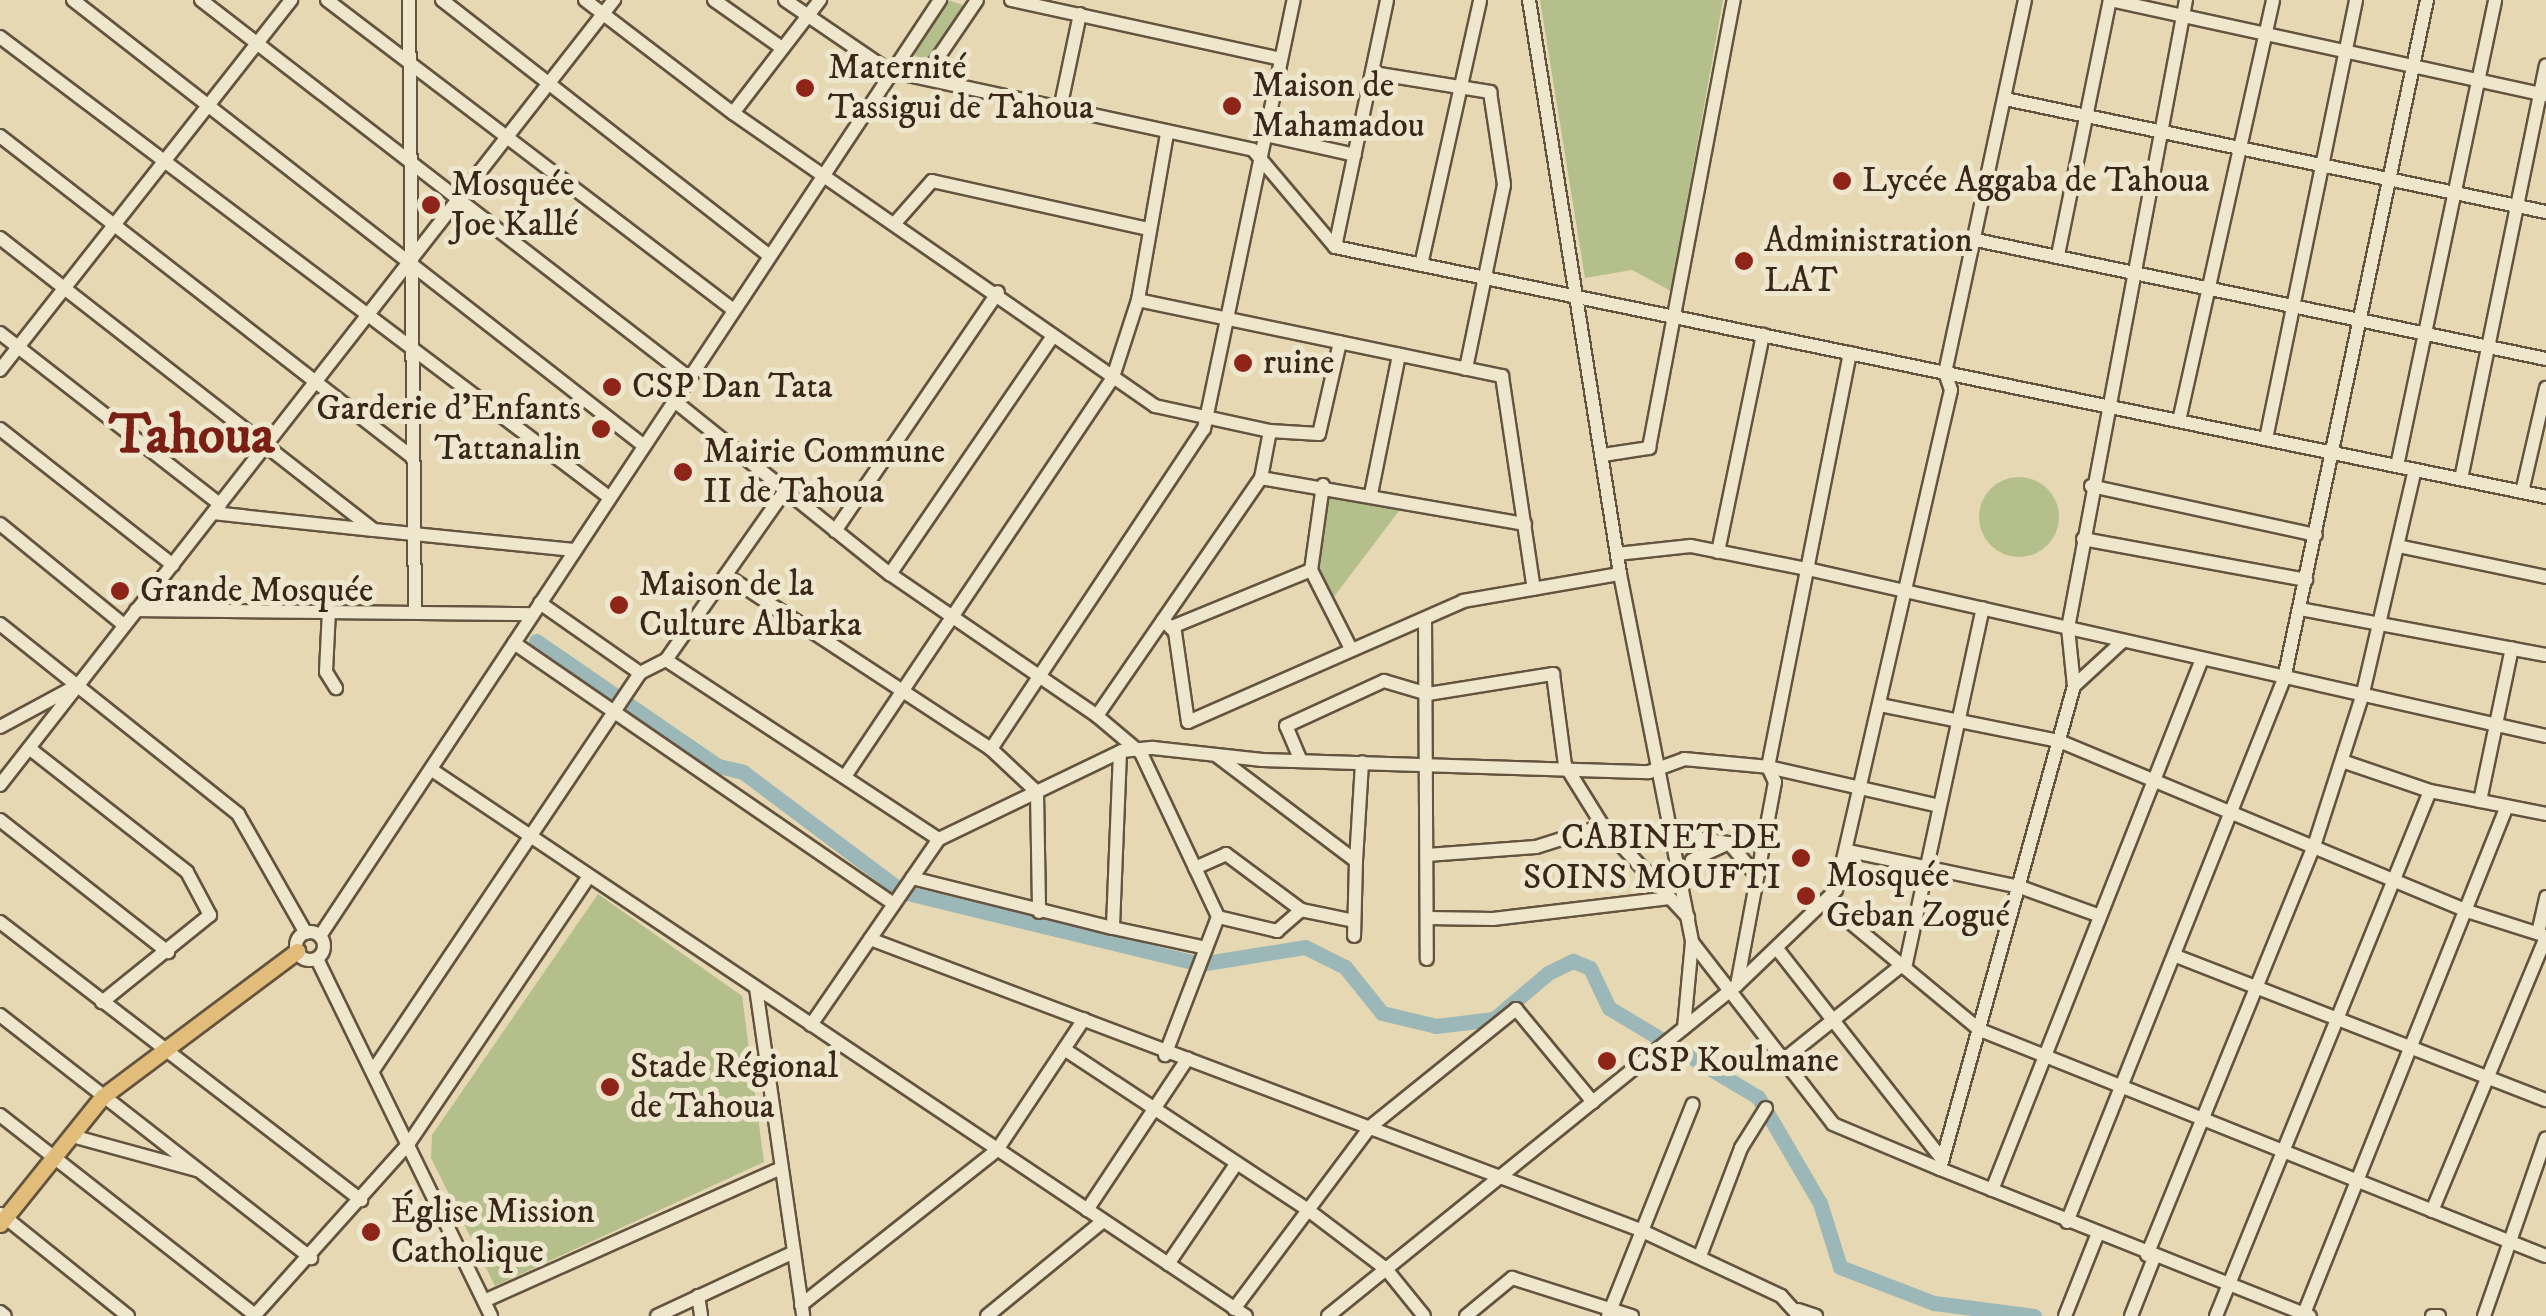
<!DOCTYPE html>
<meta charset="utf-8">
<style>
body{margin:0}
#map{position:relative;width:2546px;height:1316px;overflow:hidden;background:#e5d8b2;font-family:"IM FELL DW Pica",serif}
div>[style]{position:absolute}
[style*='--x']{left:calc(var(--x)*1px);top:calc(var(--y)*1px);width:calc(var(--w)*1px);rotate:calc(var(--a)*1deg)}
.green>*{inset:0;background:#b5bf8c}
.round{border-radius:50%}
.river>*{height:15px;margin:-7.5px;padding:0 7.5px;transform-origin:7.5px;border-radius:7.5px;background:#9bb7b7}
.roads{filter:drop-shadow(2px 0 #64533f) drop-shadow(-2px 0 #64533f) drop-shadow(0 2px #64533f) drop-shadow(0 -2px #64533f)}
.minor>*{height:12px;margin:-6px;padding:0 6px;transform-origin:6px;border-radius:6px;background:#eee6cd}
.minor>.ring{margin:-6px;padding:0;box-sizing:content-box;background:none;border:12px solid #eee6cd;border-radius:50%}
.major>*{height:15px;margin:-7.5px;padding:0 7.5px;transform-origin:7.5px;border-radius:7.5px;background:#e2bc79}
.dots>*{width:28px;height:28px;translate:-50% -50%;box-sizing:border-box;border:5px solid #eee6cd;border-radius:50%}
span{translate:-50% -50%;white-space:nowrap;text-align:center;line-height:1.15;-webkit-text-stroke:10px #eee6cd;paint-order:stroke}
.poi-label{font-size:35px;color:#392719}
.left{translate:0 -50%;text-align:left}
.right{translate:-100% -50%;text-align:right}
.town-label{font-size:55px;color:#7a1f14;font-weight:700}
</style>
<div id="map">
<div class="green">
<i style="clip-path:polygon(948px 0,963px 5px,925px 63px,913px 54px)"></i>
<i style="clip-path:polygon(1540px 0,1723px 0,1671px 291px,1632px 270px,1585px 278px)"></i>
<i class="round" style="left:1979px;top:477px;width:80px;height:80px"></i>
<i style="clip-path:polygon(1328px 494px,1402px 507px,1333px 598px,1317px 563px)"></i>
<i style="clip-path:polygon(598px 894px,742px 996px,764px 1162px,495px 1286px,431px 1158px,432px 1135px)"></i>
</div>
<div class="river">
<i style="--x:536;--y:641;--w:221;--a:34.5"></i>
<i style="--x:718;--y:766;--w:26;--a:13"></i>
<i style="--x:743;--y:772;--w:200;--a:36.9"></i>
<i style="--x:903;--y:892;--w:306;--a:13.6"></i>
<i style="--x:1200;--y:964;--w:106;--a:-9.2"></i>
<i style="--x:1305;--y:947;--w:45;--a:26.6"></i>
<i style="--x:1345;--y:967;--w:59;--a:51.2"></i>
<i style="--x:1382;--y:1013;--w:56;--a:13.5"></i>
<i style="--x:1436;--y:1026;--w:58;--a:-6.9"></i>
<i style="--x:1494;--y:1019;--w:71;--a:-40.4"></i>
<i style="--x:1548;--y:973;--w:28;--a:-26"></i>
<i style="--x:1573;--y:961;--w:18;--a:22"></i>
<i style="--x:1590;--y:968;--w:44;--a:64.6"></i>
<i style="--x:1609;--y:1008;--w:174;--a:30.9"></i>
<i style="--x:1758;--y:1097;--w:123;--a:59.7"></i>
<i style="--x:1820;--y:1203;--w:67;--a:72.6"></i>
<i style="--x:1840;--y:1267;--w:101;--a:21"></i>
<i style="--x:1934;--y:1303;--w:101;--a:7.4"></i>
</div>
<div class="roads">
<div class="minor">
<i style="--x:73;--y:0;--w:723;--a:37.98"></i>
<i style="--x:201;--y:0;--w:614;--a:37.73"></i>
<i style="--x:327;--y:0;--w:508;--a:37.32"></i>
<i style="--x:409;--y:0;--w:609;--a:89.44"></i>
<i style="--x:442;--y:0;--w:411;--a:38"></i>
<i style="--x:585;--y:0;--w:186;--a:37.4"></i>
<i style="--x:733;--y:113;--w:514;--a:34.77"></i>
<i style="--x:1155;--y:406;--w:118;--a:12.3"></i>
<i style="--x:1270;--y:431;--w:48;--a:100.8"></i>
<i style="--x:1261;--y:478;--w:289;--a:124.6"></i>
<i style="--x:1097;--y:716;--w:57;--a:40.1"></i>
<i style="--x:1141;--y:753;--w:181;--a:64.8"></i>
<i style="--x:1218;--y:917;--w:148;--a:111"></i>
<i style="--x:714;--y:0;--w:83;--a:35.2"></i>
<i style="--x:785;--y:0;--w:126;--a:34.3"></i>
<i style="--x:889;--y:71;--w:372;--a:12.2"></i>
<i style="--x:1253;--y:150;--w:127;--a:49.8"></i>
<i style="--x:1335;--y:247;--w:1237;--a:11.66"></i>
<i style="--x:1011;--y:0;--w:276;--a:12.3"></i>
<i style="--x:1529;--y:0;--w:581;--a:80.99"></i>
<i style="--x:1620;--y:574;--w:375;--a:78.9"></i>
<i style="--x:1692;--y:942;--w:230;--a:52.2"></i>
<i style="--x:1833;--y:1124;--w:116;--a:22.8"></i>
<i style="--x:2110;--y:0;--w:446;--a:12.3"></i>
<i style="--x:2186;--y:0;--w:639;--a:100.64"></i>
<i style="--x:2068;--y:628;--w:58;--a:84.1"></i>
<i style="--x:2074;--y:686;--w:501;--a:105.51"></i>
<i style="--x:1940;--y:1169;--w:398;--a:21.7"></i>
<i style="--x:0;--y:37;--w:763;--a:37.07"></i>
<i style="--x:1373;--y:73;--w:119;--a:9.2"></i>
<i style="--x:1490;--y:92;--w:94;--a:81.4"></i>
<i style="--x:1504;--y:185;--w:188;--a:101.7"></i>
<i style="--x:924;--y:78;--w:94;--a:-55.8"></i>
<i style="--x:2005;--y:99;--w:553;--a:11.8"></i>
<i style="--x:1060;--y:109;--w:97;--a:-78.1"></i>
<i style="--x:733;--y:113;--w:143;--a:-52.4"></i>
<i style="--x:1265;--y:135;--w:92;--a:12.5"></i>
<i style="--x:0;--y:136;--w:522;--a:37.92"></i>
<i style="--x:895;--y:223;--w:56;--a:-48.6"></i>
<i style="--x:932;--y:181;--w:221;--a:12.5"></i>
<i style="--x:0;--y:238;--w:474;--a:38"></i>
<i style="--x:374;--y:530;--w:201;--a:5.7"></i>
<i style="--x:1976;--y:240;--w:582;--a:11.79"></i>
<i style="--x:1335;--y:247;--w:252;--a:-78.1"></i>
<i style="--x:2058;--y:255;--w:260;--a:-78.5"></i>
<i style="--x:1421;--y:265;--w:271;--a:-77.4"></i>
<i style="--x:1138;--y:300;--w:372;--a:11.8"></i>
<i style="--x:1502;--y:376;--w:215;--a:81.5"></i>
<i style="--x:0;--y:333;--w:279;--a:37.9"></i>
<i style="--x:0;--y:370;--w:471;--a:-51.8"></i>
<i style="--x:672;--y:399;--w:280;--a:38.8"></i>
<i style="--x:890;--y:574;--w:251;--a:34.4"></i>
<i style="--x:2179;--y:421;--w:431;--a:-77.4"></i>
<i style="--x:0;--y:429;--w:220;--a:38.2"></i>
<i style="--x:1270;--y:431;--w:49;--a:3.5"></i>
<i style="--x:1319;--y:434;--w:94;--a:-77.1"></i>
<i style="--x:2266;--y:439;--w:448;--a:-78.4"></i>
<i style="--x:1603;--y:455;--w:47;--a:-8.7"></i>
<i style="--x:1649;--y:448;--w:456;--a:-79.3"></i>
<i style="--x:2397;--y:466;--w:476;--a:-78.1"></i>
<i style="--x:1261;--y:478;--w:268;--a:9.9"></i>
<i style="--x:2461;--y:479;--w:422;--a:-78.4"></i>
<i style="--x:1323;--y:485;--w:86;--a:98"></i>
<i style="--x:1311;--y:570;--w:89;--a:63.1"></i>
<i style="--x:2091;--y:486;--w:230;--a:12.3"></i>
<i style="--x:2522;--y:492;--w:107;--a:-77"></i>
<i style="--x:1371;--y:494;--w:142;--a:-78.6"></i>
<i style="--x:213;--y:513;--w:159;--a:6.1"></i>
<i style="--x:0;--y:524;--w:160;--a:39.2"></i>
<i style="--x:835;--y:531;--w:289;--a:-55.7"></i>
<i style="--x:2083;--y:539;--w:227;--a:10.4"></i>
<i style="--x:2398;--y:546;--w:151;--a:11.8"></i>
<i style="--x:1718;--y:552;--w:222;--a:-78.3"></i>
<i style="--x:1617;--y:554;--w:74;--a:-6.2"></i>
<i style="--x:1691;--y:546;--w:123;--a:11.2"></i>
<i style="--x:1812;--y:570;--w:753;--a:12.74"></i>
<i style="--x:890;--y:574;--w:288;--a:-55.6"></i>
<i style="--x:726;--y:575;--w:317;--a:33.3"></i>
<i style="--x:991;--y:749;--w:63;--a:43.1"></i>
<i style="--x:1037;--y:792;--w:120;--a:89"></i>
<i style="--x:540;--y:603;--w:122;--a:35"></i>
<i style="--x:2300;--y:609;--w:250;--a:10.6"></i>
<i style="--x:136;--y:610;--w:397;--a:0.6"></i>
<i style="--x:329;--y:610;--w:62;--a:92.8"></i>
<i style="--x:326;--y:672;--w:19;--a:58"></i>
<i style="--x:1425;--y:619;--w:340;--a:89.7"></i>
<i style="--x:1163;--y:620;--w:17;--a:45"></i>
<i style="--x:1175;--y:632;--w:91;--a:81.8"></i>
<i style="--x:1188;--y:722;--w:300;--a:-23.7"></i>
<i style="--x:1463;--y:601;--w:159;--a:-9.8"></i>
<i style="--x:0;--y:624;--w:305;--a:38.6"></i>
<i style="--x:238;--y:814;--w:137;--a:60.3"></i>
<i style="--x:1172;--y:627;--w:150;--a:-22.3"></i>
<i style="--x:514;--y:643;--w:461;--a:34.5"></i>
<i style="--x:666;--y:660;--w:210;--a:-54.9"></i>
<i style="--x:2074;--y:686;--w:67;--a:-42.6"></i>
<i style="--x:1880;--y:705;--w:183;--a:11.4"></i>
<i style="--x:2059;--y:741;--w:442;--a:22.6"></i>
<i style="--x:2467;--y:911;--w:83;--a:17.6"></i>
<i style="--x:0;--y:727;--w:82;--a:-28.4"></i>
<i style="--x:29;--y:748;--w:201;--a:38.1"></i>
<i style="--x:187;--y:872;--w:49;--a:61.9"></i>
<i style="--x:210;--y:915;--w:139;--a:141.1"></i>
<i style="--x:991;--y:749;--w:384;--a:-56.4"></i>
<i style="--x:1204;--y:429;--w:438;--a:-78.2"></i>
<i style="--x:1120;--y:752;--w:176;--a:92.3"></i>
<i style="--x:1113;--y:928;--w:95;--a:12.1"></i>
<i style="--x:1217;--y:756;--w:174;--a:37.1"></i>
<i style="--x:1356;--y:861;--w:75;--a:91.5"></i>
<i style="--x:1301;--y:761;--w:38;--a:-113"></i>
<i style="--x:1286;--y:726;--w:108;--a:-24.7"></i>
<i style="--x:1384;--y:681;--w:46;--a:16.5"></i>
<i style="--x:1428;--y:694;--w:127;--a:-9.1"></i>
<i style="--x:1553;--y:674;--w:92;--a:82.5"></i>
<i style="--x:1565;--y:765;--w:72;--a:58.1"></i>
<i style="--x:1603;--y:826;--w:125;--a:47"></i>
<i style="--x:2342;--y:761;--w:93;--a:18.8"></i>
<i style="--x:2430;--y:791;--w:118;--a:11.2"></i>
<i style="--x:432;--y:770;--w:980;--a:33.85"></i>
<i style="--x:846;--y:775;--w:479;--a:-56.1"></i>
<i style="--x:1113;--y:377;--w:81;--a:-72"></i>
<i style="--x:1138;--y:300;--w:169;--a:-80.1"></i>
<i style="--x:0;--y:785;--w:997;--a:-51.97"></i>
<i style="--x:2480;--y:801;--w:156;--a:-78.2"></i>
<i style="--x:0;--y:820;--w:214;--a:38.2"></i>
<i style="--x:1674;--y:835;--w:56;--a:8.3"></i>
<i style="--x:1729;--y:843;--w:41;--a:155.3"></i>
<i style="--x:1729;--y:843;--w:43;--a:49.7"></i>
<i style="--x:1849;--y:851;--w:175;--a:11.9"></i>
<i style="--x:2020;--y:887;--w:85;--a:19.9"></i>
<i style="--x:1427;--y:855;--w:109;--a:-4.2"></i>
<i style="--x:1536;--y:847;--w:70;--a:-17.4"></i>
<i style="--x:1356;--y:861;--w:99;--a:-86.5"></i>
<i style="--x:1195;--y:868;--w:34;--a:-24"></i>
<i style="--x:1226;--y:854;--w:94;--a:36.7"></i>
<i style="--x:1301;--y:910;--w:54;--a:11.7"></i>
<i style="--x:912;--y:878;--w:207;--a:14"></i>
<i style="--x:1828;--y:904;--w:197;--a:39.7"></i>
<i style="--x:1980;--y:1030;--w:609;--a:21.77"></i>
<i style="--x:1218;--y:917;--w:61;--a:13.3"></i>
<i style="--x:1277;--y:931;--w:32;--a:-41"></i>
<i style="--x:1427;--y:918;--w:66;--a:0.9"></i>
<i style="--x:1493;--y:919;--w:178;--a:-6.8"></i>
<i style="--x:0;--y:922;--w:456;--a:37.6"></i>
<i class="ring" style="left:296px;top:932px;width:16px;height:16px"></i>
<i style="--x:2538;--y:933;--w:37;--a:-77"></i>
<i style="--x:320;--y:936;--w:1123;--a:-56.48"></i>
<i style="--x:870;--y:939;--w:821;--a:20.69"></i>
<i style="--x:1638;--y:1229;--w:158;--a:25.1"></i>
<i style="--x:1781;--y:1296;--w:27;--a:48"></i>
<i style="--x:1778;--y:950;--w:266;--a:51.9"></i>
<i style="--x:2176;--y:956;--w:397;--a:21.3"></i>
<i style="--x:317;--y:959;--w:397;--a:64"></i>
<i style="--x:1905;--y:968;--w:368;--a:-77.8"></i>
<i style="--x:1737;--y:985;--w:207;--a:-79.4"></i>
<i style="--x:1775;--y:782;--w:17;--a:-115"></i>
<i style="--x:1768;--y:767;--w:422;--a:-78.8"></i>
<i style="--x:756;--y:988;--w:331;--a:81.8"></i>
<i style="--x:0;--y:1015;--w:395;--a:38"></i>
<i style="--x:811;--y:1025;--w:226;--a:-55.5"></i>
<i style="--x:1684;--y:1028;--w:86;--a:-84.7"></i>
<i style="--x:1067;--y:1051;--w:289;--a:33.4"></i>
<i style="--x:1308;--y:1210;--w:98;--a:37.1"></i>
<i style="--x:1386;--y:1269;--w:60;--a:51"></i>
<i style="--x:1782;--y:1061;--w:154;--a:-38.7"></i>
<i style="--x:374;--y:1069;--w:477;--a:-56.1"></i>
<i style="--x:640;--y:673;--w:29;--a:-27"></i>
<i style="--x:666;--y:660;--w:326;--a:33.3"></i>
<i style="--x:939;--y:839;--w:203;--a:-25.7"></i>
<i style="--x:1122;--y:751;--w:31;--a:-6"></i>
<i style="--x:1153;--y:748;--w:110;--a:6.3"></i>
<i style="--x:1262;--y:760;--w:387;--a:1.8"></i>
<i style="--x:1649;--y:772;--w:37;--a:-20"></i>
<i style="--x:1684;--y:759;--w:84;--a:5.4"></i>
<i style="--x:1768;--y:767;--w:175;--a:12.8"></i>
<i style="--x:0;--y:1115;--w:324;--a:38.1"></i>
<i style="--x:72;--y:1136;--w:129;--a:15.3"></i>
<i style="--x:1992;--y:1190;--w:571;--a:-68.42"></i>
<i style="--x:1087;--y:1210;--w:182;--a:-56.4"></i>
<i style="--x:2432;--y:1211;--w:297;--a:-67.4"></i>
<i style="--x:1;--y:1214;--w:163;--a:38.8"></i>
<i style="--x:2067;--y:1222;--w:585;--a:-68.22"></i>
<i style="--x:2284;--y:679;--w:694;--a:-78.11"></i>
<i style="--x:2147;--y:1255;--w:445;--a:-67.8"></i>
<i style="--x:2315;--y:843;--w:153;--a:-72.2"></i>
<i style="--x:2362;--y:697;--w:233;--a:-76.9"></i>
<i style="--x:1700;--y:1256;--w:116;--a:-69.2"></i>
<i style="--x:1741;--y:1148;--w:47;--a:-58"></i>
<i style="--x:1168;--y:1264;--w:122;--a:-55.7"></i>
<i style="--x:698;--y:1296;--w:20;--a:81"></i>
<i style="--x:484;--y:1301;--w:326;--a:-24.1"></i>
<i style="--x:801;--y:1305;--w:250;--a:-38.3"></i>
<i style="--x:997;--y:1150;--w:157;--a:-56.4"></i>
<i style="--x:1234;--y:1309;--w:227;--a:-53.2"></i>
<i style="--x:1370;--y:1127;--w:188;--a:-38.9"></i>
<i style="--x:1516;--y:1009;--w:121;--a:50.4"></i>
<i style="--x:1798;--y:1310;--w:19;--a:18"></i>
<i style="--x:0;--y:1312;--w:6;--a:39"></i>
<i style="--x:254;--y:1316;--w:232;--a:-48.1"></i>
<i style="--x:409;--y:1143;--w:322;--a:-56"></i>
<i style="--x:657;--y:1316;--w:151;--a:-25"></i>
<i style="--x:987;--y:1316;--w:150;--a:-39.3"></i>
<i style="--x:1328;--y:1316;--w:526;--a:-38.98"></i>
<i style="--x:1737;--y:985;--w:137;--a:-43.8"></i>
<i style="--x:1836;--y:890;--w:513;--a:-77.05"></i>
<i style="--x:1951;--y:390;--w:18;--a:-109"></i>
<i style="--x:1945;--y:373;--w:381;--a:-77.9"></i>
<i style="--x:1466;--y:1316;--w:60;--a:-39.6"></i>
<i style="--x:1512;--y:1278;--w:126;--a:17.6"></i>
<i style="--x:1608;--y:1316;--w:228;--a:-68.2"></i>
<i style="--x:2065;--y:1316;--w:89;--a:-68.3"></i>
<i style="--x:2131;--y:1316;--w:62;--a:-68.4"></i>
<i style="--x:2216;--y:1316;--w:567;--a:-67.82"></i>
<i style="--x:2303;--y:1316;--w:549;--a:-68.2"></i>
<i style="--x:2432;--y:1316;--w:7;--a:0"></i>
<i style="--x:2484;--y:1316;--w:188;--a:-70.8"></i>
</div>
<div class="major">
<i style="--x:0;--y:1224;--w:163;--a:-51.2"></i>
<i style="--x:102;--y:1097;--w:244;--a:-36.8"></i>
</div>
</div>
<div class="dots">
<i style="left:805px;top:88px;background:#8f2418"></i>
<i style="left:1232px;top:106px;background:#8f2418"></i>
<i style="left:1842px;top:181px;background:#8f2418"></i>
<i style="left:431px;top:205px;background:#8f2418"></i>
<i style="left:1744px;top:261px;background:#8f2418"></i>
<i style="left:1243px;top:363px;background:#8f2418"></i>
<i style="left:612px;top:387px;background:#8f2418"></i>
<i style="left:601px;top:429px;background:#8f2418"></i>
<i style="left:683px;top:472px;background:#8f2418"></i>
<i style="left:120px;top:591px;background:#8f2418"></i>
<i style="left:619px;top:605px;background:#8f2418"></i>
<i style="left:1801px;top:858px;background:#8f2418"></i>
<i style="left:1806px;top:896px;background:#8f2418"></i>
<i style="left:1607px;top:1061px;background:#8f2418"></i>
<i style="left:610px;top:1087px;background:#8f2418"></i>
<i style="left:371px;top:1232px;background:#8f2418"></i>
</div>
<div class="poi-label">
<span class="left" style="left:828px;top:88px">Maternité<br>Tassigui de Tahoua</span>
<span class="left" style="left:1252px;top:106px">Maison de<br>Mahamadou</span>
<span class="left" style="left:1862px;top:181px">Lycée Aggaba de Tahoua</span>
<span class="left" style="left:451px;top:205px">Mosquée<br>Joe Kallé</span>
<span class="left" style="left:1764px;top:261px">Administration<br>LAT</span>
<span class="left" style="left:1263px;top:363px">ruine</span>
<span class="left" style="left:632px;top:387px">CSP Dan Tata</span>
<span class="right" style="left:581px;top:429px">Garderie d’Enfants<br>Tattanalin</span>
<span class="left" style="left:703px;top:472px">Mairie Commune<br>II de Tahoua</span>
<span class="left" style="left:639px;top:605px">Maison de la<br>Culture Albarka</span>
<span class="left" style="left:140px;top:591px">Grande Mosquée</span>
<span class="right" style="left:1781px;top:858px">CABINET DE<br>SOINS MOUFTI</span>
<span class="left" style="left:1826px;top:896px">Mosquée<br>Geban Zogué</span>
<span class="left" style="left:1627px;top:1061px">CSP Koulmane</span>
<span class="left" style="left:630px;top:1087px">Stade Régional<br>de Tahoua</span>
<span class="left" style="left:391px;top:1232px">Église Mission<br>Catholique</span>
</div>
<div class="town-label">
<span style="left:192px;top:437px">Tahoua</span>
</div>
</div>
